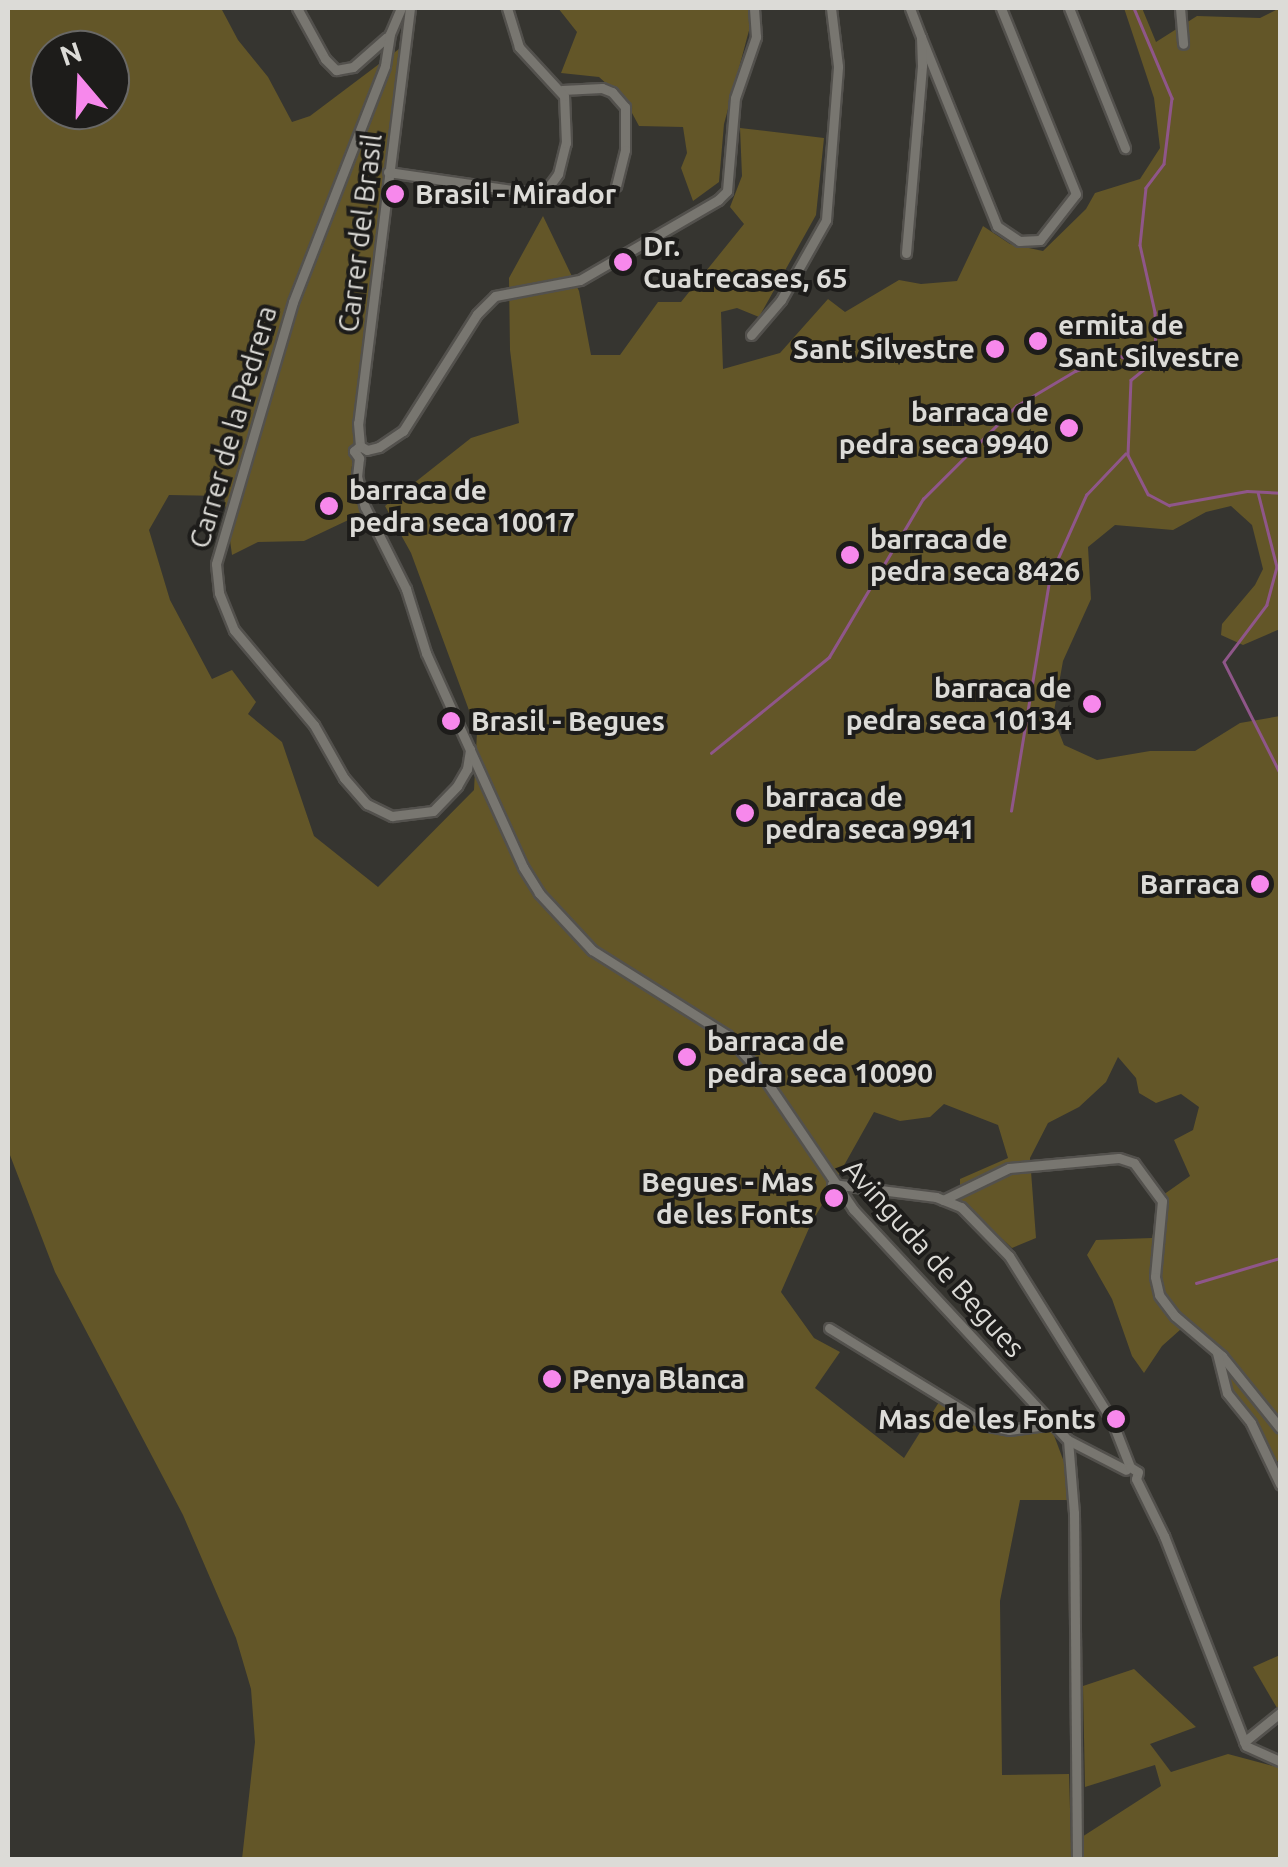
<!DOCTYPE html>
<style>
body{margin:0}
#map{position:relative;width:1288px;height:1867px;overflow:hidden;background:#363530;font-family:Ubuntu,sans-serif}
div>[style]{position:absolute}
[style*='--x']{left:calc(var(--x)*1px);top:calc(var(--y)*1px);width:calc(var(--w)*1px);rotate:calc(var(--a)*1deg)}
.green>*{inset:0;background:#635628}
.stream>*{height:2.5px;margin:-1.25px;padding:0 1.25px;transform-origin:1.25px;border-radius:1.25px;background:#8f5689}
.roads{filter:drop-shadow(2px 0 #53514d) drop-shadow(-2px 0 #53514d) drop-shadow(0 2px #53514d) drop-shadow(0 -2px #53514d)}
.street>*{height:9px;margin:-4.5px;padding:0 4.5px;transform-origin:4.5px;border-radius:4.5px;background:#787670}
.dots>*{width:28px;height:28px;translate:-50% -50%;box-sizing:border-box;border:5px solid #1d1c1a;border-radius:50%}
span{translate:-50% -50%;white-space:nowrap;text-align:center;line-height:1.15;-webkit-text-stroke:8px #1d1c1a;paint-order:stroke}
.poi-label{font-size:28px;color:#dcdbd7;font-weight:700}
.left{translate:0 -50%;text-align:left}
.right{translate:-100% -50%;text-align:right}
.street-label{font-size:28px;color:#dcdbd7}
.frame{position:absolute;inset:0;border:10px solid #dcdbd7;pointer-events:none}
.north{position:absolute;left:30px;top:30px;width:100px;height:100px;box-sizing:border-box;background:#1d1c1a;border:2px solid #696866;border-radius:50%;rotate:341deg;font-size:28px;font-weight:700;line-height:40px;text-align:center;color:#dcdbd7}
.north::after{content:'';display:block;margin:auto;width:35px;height:45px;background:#f788ec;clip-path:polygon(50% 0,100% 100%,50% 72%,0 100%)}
</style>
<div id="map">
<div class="green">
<i style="clip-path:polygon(evenodd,8px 8px,221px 8px,238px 40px,268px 77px,292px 122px,310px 116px,399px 49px,350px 483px,361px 514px,304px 541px,258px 542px,232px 555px,224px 496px,169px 495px,149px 530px,170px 600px,212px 679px,232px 670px,256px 702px,248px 714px,282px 742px,314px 836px,378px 887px,474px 790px,477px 732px,411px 553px,385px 506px,471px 438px,519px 423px,510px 350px,509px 278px,543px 216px,579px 291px,591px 355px,620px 355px,658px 302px,681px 302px,744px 224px,730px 207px,742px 176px,740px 128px,824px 138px,816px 215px,759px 317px,737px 308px,721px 312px,723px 369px,780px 353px,828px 299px,845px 312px,899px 280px,921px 284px,957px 281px,983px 226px,1010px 244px,1043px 251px,1086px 209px,1095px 193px,1140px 179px,1160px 148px,1154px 98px,1124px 8px,1142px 8px,1156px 42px,1197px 16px,1260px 18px,1280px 8px,1280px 629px,1243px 645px,1221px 635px,1222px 624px,1255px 585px,1263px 569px,1252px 525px,1231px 506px,1206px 512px,1173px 530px,1115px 525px,1088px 547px,1091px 599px,1063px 661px,1053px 717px,1064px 745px,1097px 760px,1150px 751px,1195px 751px,1240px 723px,1280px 716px,1280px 1461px,1274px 1462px,1229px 1392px,1223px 1351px,1190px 1321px,1162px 1346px,1144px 1373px,1132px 1356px,1112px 1299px,1087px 1255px,1096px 1240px,1152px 1238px,1163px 1195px,1190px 1176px,1174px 1140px,1193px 1130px,1199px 1107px,1181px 1094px,1156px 1103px,1139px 1093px,1136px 1078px,1118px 1057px,1106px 1082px,1079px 1107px,1048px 1123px,1030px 1158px,1036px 1238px,1012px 1248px,960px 1200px,960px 1179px,1008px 1158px,998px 1125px,944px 1104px,930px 1117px,900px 1121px,874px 1112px,810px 1226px,781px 1292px,814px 1338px,840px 1352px,815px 1388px,904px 1458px,939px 1402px,992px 1430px,1026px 1435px,1052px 1430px,1067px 1470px,1067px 1500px,1020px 1500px,1000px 1601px,1002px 1775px,1069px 1774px,1071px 1844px,1161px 1786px,1155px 1765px,1085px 1787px,1083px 1686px,1134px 1669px,1196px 1727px,1150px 1744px,1171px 1772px,1228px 1754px,1280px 1768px,1280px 1859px,242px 1859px,255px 1742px,251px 1689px,236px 1638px,183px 1515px,55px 1272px,8px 1150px,8px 8px,50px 50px,110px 50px,110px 110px,50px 110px,50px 50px)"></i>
<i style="clip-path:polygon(558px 8px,755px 8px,724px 124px,719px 182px,693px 201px,681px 168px,687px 153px,683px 127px,639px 126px,625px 100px,599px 77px,561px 73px,577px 32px)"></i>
<i style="clip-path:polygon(1280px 1655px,1280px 1706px,1277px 1708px,1253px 1667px)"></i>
</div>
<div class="stream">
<i style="--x:1134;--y:8;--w:98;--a:67.1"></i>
<i style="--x:1172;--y:98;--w:66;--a:96.9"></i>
<i style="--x:1164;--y:164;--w:30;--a:127"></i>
<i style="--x:1146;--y:188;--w:57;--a:96"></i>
<i style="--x:1140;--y:245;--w:69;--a:77.4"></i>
<i style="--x:1155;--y:312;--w:48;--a:88.8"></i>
<i style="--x:1156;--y:360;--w:32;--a:141"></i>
<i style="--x:1131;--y:380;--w:75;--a:92.3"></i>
<i style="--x:1128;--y:455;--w:44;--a:62.9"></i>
<i style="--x:1148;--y:494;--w:24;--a:28"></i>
<i style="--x:1169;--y:505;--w:79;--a:-10.2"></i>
<i style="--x:1247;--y:491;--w:33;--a:3"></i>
<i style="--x:1258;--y:492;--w:77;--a:75.8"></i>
<i style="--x:1277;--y:567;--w:39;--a:105"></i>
<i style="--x:1267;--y:605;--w:71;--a:127"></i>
<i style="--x:1224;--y:662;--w:124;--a:63.2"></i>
<i style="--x:711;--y:753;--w:152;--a:-39.1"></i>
<i style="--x:829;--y:657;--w:184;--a:-59.3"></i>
<i style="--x:923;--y:499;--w:132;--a:-45"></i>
<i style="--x:1016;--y:406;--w:69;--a:-30.7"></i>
<i style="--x:1075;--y:371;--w:46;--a:-20.4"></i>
<i style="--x:1118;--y:355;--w:31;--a:25"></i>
<i style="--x:1011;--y:811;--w:238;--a:-80.6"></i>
<i style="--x:1050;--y:576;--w:89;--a:-66"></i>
<i style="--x:1086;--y:495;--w:57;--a:-46.4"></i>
<i style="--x:1196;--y:1283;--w:88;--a:-16.6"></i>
</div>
<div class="roads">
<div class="street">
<i style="--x:297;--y:8;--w:58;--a:61.2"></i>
<i style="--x:325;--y:59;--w:16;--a:45"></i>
<i style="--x:336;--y:70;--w:17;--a:-10"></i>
<i style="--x:353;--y:67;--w:45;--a:-41.4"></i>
<i style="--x:401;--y:8;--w:28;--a:113"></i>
<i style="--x:390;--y:34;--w:32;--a:99"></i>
<i style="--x:385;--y:66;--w:253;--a:111.3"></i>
<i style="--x:293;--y:302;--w:273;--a:106.4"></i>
<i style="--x:216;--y:564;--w:29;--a:84"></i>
<i style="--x:219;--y:593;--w:40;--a:68"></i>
<i style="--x:234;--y:630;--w:124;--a:49.9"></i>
<i style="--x:314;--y:725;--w:61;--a:60.5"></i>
<i style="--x:344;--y:778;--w:35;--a:49"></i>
<i style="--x:367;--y:804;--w:28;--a:26"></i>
<i style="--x:392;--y:816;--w:41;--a:-7"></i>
<i style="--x:433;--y:811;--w:35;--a:-46"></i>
<i style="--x:457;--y:786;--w:20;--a:-60"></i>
<i style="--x:467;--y:769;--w:20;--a:-81"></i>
<i style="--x:410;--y:8;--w:418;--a:97.1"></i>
<i style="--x:358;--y:423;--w:23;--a:85"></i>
<i style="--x:360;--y:446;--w:8;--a:140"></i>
<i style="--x:354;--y:451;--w:9;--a:54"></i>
<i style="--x:359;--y:458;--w:18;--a:96"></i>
<i style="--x:357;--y:476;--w:32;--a:76"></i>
<i style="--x:365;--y:507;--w:92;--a:63.4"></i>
<i style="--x:406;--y:589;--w:67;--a:72.6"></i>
<i style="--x:426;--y:653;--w:235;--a:65.6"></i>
<i style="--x:523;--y:867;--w:31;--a:58"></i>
<i style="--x:539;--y:893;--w:78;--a:47.1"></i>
<i style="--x:592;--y:950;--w:160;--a:32.2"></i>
<i style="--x:727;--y:1035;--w:50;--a:48.3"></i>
<i style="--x:760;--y:1072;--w:166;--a:55.8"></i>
<i style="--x:853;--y:1209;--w:316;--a:47.1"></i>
<i style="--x:1068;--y:1440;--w:65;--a:27.3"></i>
<i style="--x:1069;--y:8;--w:151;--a:68.2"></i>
<i style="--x:1180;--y:8;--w:36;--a:85"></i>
<i style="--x:921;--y:37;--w:204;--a:68.1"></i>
<i style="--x:997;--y:226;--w:27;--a:34"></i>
<i style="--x:1019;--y:241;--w:21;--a:-3"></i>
<i style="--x:1040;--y:240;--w:58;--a:-52"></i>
<i style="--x:1076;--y:194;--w:201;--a:-112"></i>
<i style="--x:562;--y:90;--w:40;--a:-2.9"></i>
<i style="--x:602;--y:88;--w:11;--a:22"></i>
<i style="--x:612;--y:92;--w:20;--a:49"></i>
<i style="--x:625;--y:107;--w:43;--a:90"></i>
<i style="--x:625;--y:150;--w:37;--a:104"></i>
<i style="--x:388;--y:172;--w:146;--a:8.3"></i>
<i style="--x:532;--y:193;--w:20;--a:-24"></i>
<i style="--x:550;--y:185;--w:14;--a:-54"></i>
<i style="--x:558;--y:174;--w:32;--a:-76"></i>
<i style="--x:566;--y:143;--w:47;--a:-92.4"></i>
<i style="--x:564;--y:96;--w:67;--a:-132.6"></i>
<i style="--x:519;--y:47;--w:41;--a:-107.1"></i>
<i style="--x:906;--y:253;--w:189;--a:-85.1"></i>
<i style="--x:922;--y:65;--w:28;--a:-92"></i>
<i style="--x:921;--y:37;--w:31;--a:-111"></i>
<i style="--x:751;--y:335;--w:46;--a:-49.4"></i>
<i style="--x:781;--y:300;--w:92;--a:-60.6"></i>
<i style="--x:826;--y:220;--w:154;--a:-85.5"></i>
<i style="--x:838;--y:66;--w:58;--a:-96.9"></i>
<i style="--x:360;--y:446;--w:8;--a:30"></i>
<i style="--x:367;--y:450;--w:12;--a:-14"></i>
<i style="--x:379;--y:447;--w:29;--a:-34"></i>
<i style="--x:403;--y:431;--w:138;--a:-57.7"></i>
<i style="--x:477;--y:314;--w:25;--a:-45"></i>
<i style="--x:495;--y:296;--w:86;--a:-10.7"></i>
<i style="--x:580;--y:280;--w:160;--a:-30.1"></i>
<i style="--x:718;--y:200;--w:13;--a:-45"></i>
<i style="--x:727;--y:191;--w:93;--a:-85.1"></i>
<i style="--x:735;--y:98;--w:65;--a:-71"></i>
<i style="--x:756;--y:37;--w:29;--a:-94"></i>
<i style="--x:832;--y:1184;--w:105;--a:7.1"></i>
<i style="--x:936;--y:1197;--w:27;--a:22"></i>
<i style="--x:961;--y:1207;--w:69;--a:45.6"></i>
<i style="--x:1009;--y:1256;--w:195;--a:58"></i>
<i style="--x:1112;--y:1421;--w:49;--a:68.6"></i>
<i style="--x:1130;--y:1467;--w:9;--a:32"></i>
<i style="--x:1138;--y:1472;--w:7;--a:106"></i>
<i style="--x:1136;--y:1479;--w:64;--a:63.8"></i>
<i style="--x:1164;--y:1536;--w:225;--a:68.7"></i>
<i style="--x:1246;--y:1746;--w:37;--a:24"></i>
<i style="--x:943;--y:1200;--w:73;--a:-25.9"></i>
<i style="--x:1009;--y:1168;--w:110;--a:-5.2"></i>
<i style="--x:1119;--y:1158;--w:16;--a:18"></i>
<i style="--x:1134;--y:1163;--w:47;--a:53.6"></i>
<i style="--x:1162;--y:1201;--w:76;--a:95.3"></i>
<i style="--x:1155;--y:1277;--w:18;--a:77"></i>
<i style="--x:1159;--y:1295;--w:26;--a:53"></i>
<i style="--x:1175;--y:1316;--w:62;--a:40.4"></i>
<i style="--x:1222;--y:1356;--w:92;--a:51.1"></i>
<i style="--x:829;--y:1328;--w:188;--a:31.5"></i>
<i style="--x:989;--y:1426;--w:20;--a:11"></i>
<i style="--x:1009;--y:1430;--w:44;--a:-7.8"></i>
<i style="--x:1217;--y:1353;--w:41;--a:76"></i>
<i style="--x:1227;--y:1393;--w:38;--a:51"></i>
<i style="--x:1251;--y:1423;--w:68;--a:64.6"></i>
<i style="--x:1068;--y:1440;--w:73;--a:85.3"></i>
<i style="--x:1074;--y:1513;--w:347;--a:89.5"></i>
<i style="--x:1244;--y:1742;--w:46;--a:-38.9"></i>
</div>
</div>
<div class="dots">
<i style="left:395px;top:194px;background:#f788ec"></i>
<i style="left:623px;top:262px;background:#f788ec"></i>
<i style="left:1038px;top:341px;background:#f788ec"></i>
<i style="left:995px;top:349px;background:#f788ec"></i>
<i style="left:1069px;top:428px;background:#f788ec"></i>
<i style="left:329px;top:506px;background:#f788ec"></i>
<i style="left:850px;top:555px;background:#f788ec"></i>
<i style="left:1092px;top:704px;background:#f788ec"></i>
<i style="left:451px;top:721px;background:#f788ec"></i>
<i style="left:745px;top:813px;background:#f788ec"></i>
<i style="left:1260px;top:884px;background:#f788ec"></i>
<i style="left:687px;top:1057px;background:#f788ec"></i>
<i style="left:834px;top:1198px;background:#f788ec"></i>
<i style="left:552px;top:1379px;background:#f788ec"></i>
<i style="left:1116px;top:1419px;background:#f788ec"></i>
</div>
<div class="poi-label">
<span class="left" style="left:415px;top:194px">Brasil - Mirador</span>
<span class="left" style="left:643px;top:262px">Dr.<br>Cuatrecases, 65</span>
<span class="left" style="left:1058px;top:341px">ermita de<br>Sant Silvestre</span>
<span class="right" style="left:975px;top:349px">Sant Silvestre</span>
<span class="right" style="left:1049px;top:428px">barraca de<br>pedra seca 9940</span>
<span class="left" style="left:349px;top:506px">barraca de<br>pedra seca 10017</span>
<span class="left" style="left:870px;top:555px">barraca de<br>pedra seca 8426</span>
<span class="right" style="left:1072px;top:704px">barraca de<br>pedra seca 10134</span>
<span class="left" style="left:471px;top:721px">Brasil - Begues</span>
<span class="left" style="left:765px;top:813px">barraca de<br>pedra seca 9941</span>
<span class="right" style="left:1240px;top:884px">Barraca</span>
<span class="left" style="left:707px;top:1057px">barraca de<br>pedra seca 10090</span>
<span class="right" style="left:814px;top:1198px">Begues - Mas<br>de les Fonts</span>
<span class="left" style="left:572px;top:1379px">Penya Blanca</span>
<span class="right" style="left:1096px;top:1419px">Mas de les Fonts</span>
</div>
<div class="street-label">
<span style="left:360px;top:233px;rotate:-83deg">Carrer del Brasil</span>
<span style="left:233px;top:427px;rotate:-74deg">Carrer de la Pedrera</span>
<span style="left:934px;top:1258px;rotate:48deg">Avinguda de Begues</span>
</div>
<div class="frame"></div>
<div class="north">N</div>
</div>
